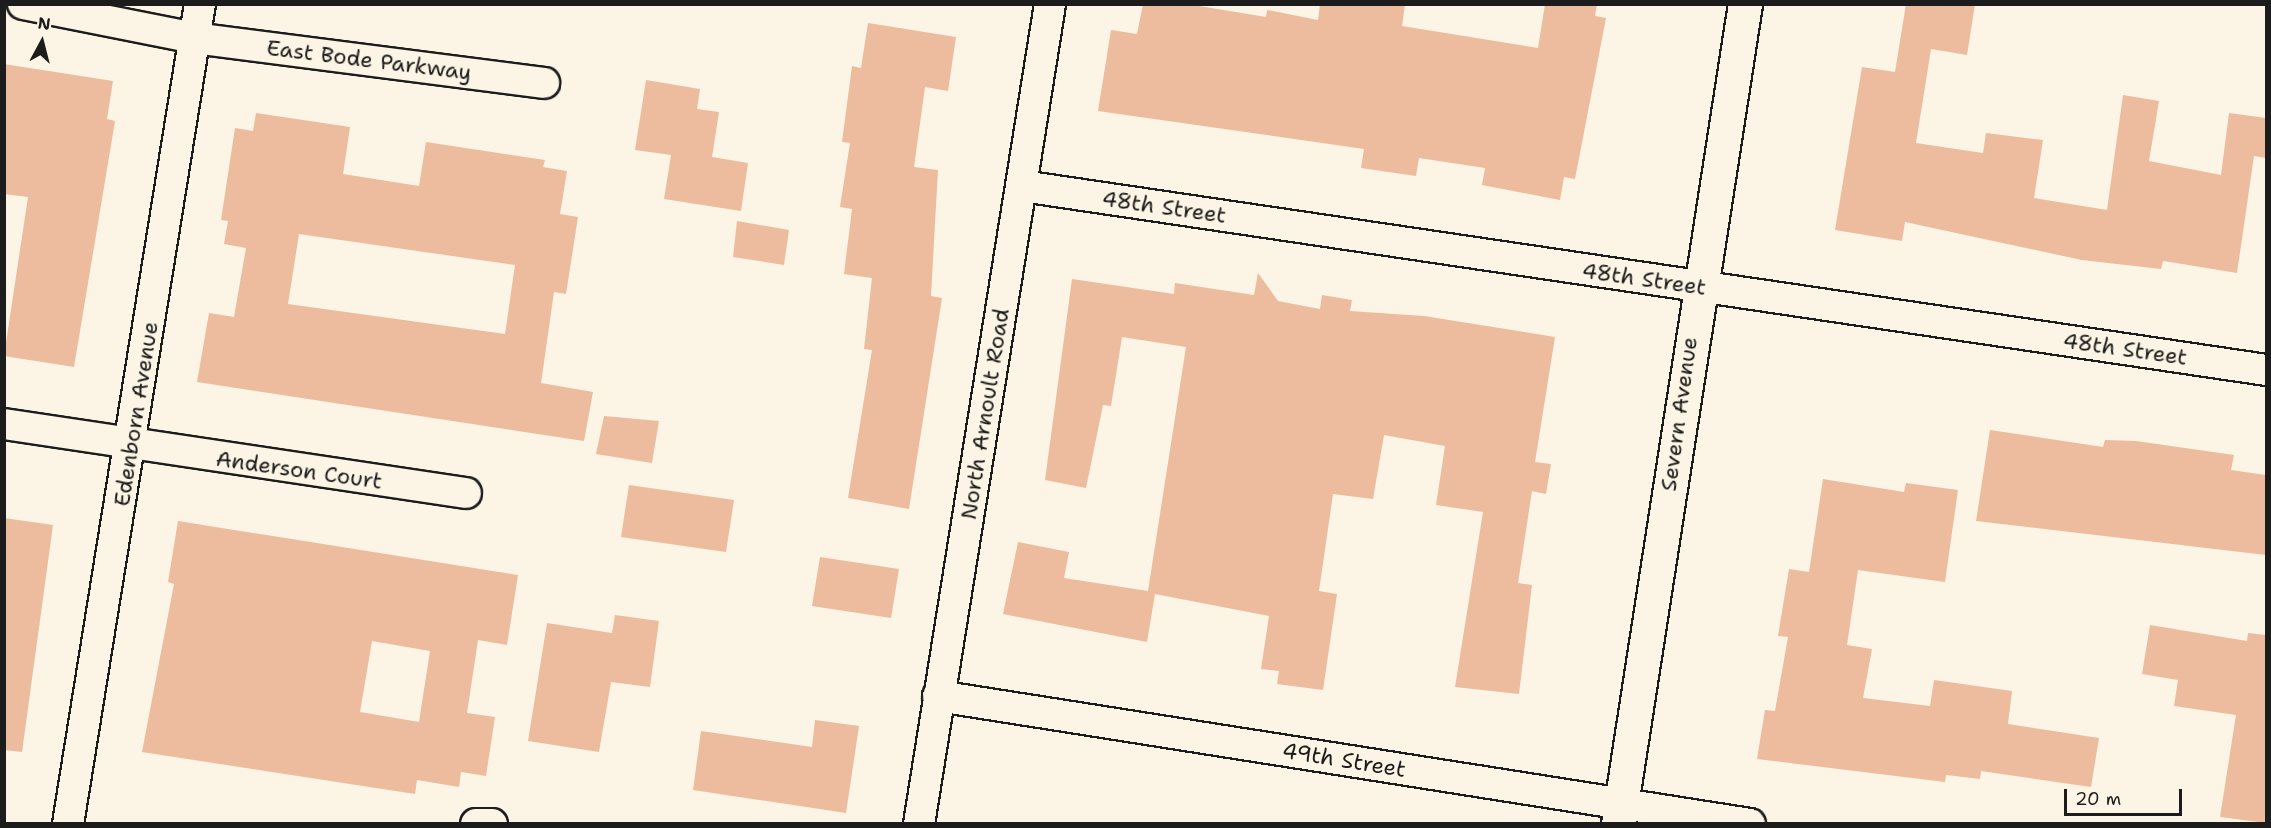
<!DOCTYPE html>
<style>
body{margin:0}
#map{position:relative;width:2271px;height:828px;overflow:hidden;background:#fcf5e5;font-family:"Shantell Sans",sans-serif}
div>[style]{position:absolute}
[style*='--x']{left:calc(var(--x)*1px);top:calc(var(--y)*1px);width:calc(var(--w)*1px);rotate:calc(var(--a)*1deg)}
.building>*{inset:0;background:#edbb9e}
.roads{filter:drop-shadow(2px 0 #1c1c1c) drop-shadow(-2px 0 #1c1c1c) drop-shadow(0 2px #1c1c1c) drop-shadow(0 -2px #1c1c1c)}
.street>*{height:30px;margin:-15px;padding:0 15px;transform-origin:15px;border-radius:15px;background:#fcf5e5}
.secondary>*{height:33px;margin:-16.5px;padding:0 16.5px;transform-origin:16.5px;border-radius:16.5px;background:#fcf5e5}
span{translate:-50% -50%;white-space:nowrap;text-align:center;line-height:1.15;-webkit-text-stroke:4.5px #fcf5e5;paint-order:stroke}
.street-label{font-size:22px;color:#1c1c1c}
.frame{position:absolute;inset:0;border:6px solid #1c1c1c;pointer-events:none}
.north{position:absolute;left:12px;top:12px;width:60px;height:60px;-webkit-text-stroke:4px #fcf5e5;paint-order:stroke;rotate:7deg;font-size:16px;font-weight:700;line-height:24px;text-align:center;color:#1c1c1c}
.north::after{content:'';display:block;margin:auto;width:21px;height:27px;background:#1c1c1c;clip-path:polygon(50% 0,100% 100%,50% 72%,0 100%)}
.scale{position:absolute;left:2064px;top:789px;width:118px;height:27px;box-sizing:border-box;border:3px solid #1c1c1c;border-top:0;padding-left:8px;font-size:18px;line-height:21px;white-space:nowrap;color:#1c1c1c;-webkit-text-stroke:4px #fcf5e5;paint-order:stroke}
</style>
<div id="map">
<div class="building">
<i style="clip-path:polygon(1143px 4px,1187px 4px,1266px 17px,1267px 10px,1318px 20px,1320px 4px,1405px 4px,1402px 26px,1538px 48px,1545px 4px,1597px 4px,1595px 16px,1606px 18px,1575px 179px,1564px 177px,1560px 200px,1482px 185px,1485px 168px,1419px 158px,1416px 176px,1361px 168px,1364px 149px,1098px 111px,1111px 30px,1137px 34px)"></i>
<i style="clip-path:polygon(1906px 4px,1975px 4px,1967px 55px,1931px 49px,1916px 143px,1983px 153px,1986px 133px,2043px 140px,2034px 198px,2107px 210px,2123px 95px,2159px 101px,2149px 161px,2221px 175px,2229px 113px,2266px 118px,2266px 158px,2254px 156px,2237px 273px,2170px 262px,2163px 261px,2161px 269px,2082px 260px,1905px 222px,1902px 241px,1835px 230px,1862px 67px,1895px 72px)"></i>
<i style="clip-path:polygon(868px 23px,956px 37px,948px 91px,925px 87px,914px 167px,938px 170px,931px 296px,942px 298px,909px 509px,848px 498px,872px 350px,864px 349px,872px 278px,844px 274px,852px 209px,840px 207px,850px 143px,842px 142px,852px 66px,861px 68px)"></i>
<i style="clip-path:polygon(4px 64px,113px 81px,107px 119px,115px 121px,74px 367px,4px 356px,28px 197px,4px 194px)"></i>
<i style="clip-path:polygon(646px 80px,700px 89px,697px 109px,719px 112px,712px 157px,748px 163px,741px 211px,664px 199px,671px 155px,635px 150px)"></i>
<i style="clip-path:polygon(evenodd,256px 113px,350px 127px,343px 174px,419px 186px,426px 142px,545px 160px,543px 167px,567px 171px,560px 214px,578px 217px,566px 294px,554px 292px,541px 383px,593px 392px,584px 441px,197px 382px,209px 313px,234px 317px,246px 248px,224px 244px,228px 221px,221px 220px,235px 128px,253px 131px,256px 113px,299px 234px,515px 265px,505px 334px,288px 304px,299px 234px)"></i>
<i style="clip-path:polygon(737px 221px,789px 230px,784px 265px,733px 257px)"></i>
<i style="clip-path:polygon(1258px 273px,1278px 301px,1320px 309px,1322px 295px,1352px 300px,1350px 311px,1424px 316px,1555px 337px,1535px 462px,1551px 464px,1546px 494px,1532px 491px,1518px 583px,1532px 585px,1519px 694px,1455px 687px,1483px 512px,1436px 505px,1445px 446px,1384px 435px,1373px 499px,1333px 494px,1319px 591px,1337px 594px,1323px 690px,1277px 684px,1279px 671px,1261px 669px,1269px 616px,1155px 594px,1147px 642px,1003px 614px,1018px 542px,1069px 552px,1064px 578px,1148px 591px,1186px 347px,1122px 337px,1111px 406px,1103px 405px,1086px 488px,1045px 480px,1072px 279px,1174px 294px,1175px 283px,1254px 295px)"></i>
<i style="clip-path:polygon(604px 416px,659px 421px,652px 463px,596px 454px)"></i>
<i style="clip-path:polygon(1990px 430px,2103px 447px,2105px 440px,2136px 441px,2234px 455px,2231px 470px,2266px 475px,2266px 555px,1976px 521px)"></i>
<i style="clip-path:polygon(1823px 479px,1904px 492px,1906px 483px,1958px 490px,1945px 582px,1858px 570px,1847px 645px,1872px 649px,1863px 698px,1930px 706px,1934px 680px,2012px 691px,2008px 724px,2099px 738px,2091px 787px,1981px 771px,1980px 779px,1946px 775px,1945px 782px,1757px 759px,1765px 710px,1775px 711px,1788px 637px,1778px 636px,1789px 569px,1809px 572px)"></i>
<i style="clip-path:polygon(629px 485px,734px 500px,726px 552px,621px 537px)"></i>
<i style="clip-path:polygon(4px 518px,53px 525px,22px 752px,4px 750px)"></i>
<i style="clip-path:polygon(evenodd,178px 521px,518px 575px,507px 645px,478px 640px,467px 713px,495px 717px,486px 776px,461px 772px,459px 787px,417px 780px,415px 794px,142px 752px,174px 584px,168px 582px,178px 521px,372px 641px,430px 651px,419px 722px,360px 712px,372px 641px)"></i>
<i style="clip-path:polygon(820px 557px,899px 569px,891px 618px,812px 606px)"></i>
<i style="clip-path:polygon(615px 615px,659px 621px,650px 687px,611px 682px,599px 752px,528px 741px,547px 623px,612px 633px)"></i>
<i style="clip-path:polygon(2150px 625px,2247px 641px,2248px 633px,2266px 635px,2266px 823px,2220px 817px,2236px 715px,2174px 706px,2178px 680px,2142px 674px)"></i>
<i style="clip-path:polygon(815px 720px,859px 726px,846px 813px,693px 790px,701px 731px,812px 747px)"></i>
</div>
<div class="roads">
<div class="street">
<i style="--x:23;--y:4;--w:174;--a:11.2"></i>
<i style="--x:194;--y:38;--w:353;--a:7.3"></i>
<i style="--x:1022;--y:186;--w:1258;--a:8.41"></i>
<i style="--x:4;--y:424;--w:467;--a:8.5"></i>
<i style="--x:938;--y:696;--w:822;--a:8.96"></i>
<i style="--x:68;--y:824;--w:831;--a:-80.86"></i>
<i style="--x:476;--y:824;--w:16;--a:0"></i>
<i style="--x:919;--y:824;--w:830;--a:-80.92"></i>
</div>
<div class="secondary">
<i style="--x:1618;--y:824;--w:830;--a:-81.2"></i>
</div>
</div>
<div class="street-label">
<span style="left:369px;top:60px;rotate:7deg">East Bode Parkway</span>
<span style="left:1164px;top:207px;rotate:8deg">48th Street</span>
<span style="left:1644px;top:279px;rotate:8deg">48th Street</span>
<span style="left:2125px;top:349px;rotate:8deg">48th Street</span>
<span style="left:136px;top:414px;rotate:-81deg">Edenborn Avenue</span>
<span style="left:985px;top:414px;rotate:-81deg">North Arnoult Road</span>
<span style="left:1679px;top:414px;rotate:-82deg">Severn Avenue</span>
<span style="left:299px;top:470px;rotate:8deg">Anderson Court</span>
<span style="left:1344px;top:760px;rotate:9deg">49th Street</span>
</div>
<div class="frame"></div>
<div class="north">N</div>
<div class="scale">20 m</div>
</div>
